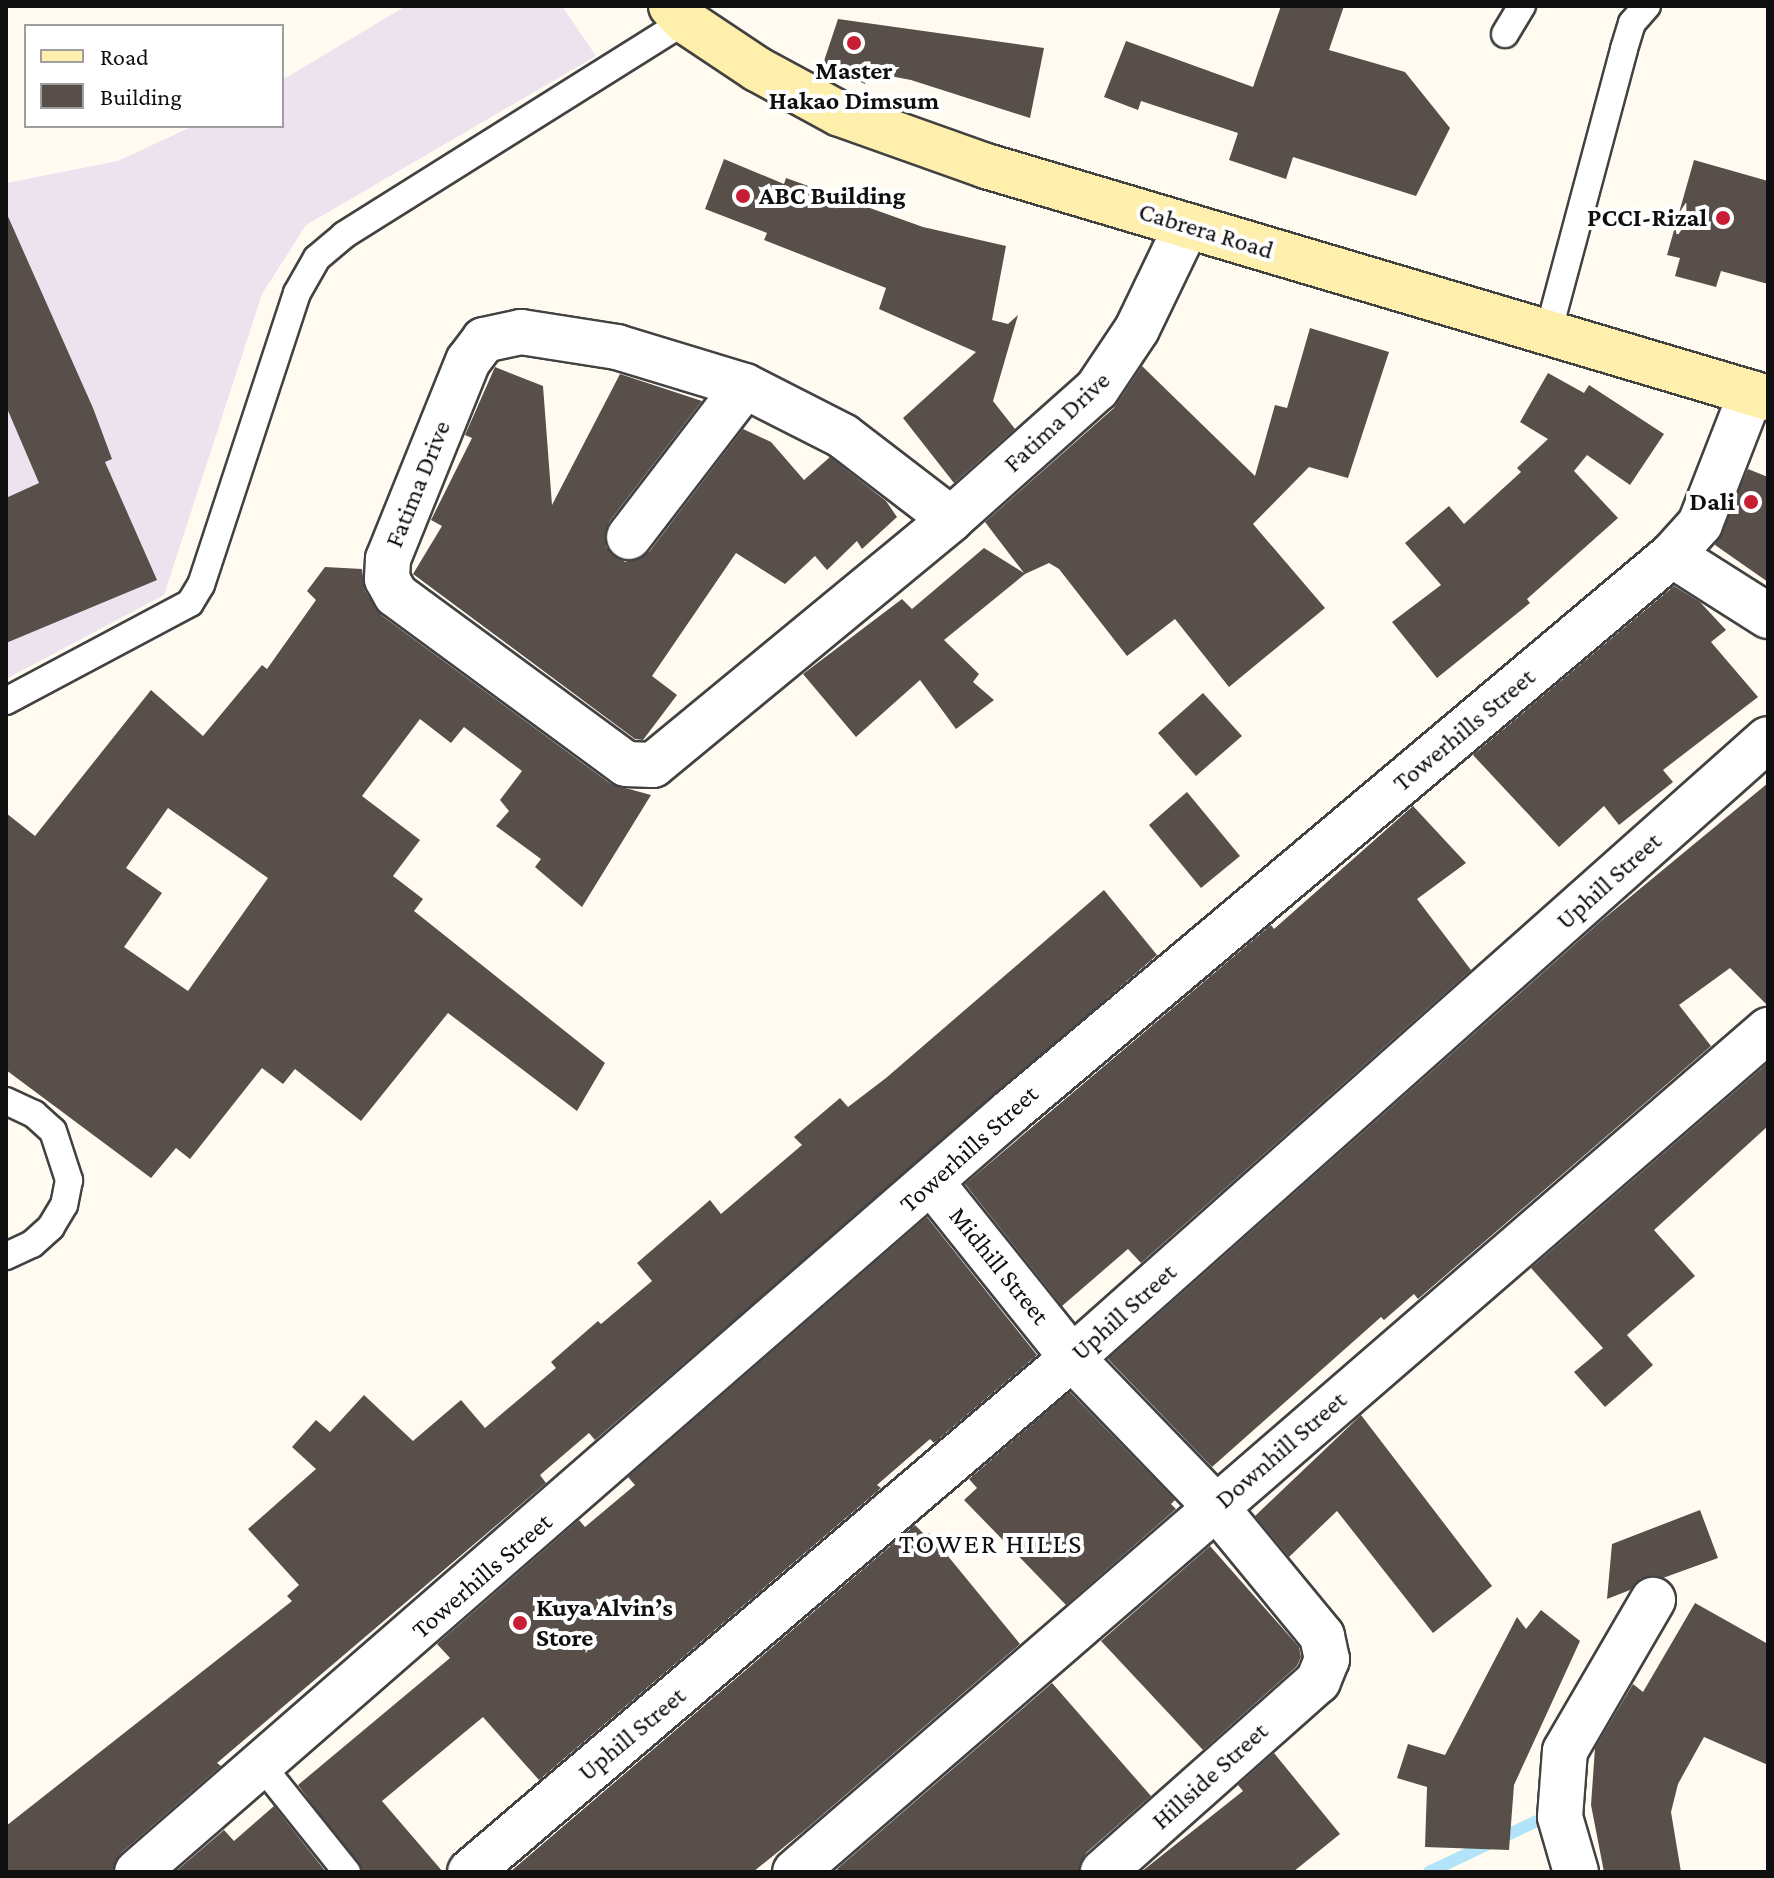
<!DOCTYPE html>
<meta charset="utf-8">
<style>
body{margin:0}
#map{position:relative;width:1774px;height:1878px;overflow:hidden;background:#fffbf1;font-family:"Crimson Pro",serif}
div>[style]{position:absolute}
[style*='--x']{left:calc(var(--x)*1px);top:calc(var(--y)*1px);width:calc(var(--w)*1px);rotate:calc(var(--a)*1deg)}
.industrial>*{inset:0;background:#ece3ee}
.stream>*{height:12px;margin:-6px;padding:0 6px;transform-origin:6px;border-radius:6px;background:#b2e4f9}
.building>*{inset:0;background:#584f4a}
.roads{filter:drop-shadow(2px 0 #424242) drop-shadow(-2px 0 #424242) drop-shadow(0 2px #424242) drop-shadow(0 -2px #424242)}
.lane>*{height:26px;margin:-13px;padding:0 13px;transform-origin:13px;border-radius:13px;background:#fff}
.street>*{height:44px;margin:-22px;padding:0 22px;transform-origin:22px;border-radius:22px;background:#fff}
.secondary>*{height:44px;margin:-22px;padding:0 22px;transform-origin:22px;border-radius:22px;background:#ffefac}
.dots>*{width:22px;height:22px;translate:-50% -50%;box-sizing:border-box;border:4px solid #fff;border-radius:50%}
span{translate:-50% -50%;white-space:nowrap;text-align:center;line-height:1.15;-webkit-text-stroke:8px #fff;paint-order:stroke}
.poi-label{font-size:26px;color:#0f0f0f;font-weight:700}
.left{translate:0 -50%;text-align:left}
.right{translate:-100% -50%;text-align:right}
.street-label{font-size:26px;color:#0f0f0f}
.neighbourhood-label{font-size:28px;color:#0f0f0f;letter-spacing:2px}
.frame{position:absolute;inset:0;border:8px solid #0f0f0f;pointer-events:none}
.legend{position:absolute;left:24px;top:24px;width:260px;height:104px;box-sizing:border-box;background:#fff;border:2px solid #9f9f9f;margin:0;padding:10px 14px;list-style:none;font-size:24px;color:#0f0f0f}
.legend li{display:flex;align-items:center;gap:16px;height:40px}
.legend b{width:40px;border:2px solid #9f9f9f}
</style>
<div id="map">
<div class="industrial">
<i style="clip-path:polygon(406px 6px,562px 6px,596px 56px,306px 225px,262px 294px,164px 595px,6px 679px,6px 183px,118px 161px,193px 126px,282px 126px,282px 80px)"></i>
</div>
<div class="stream">
<i style="--x:1429;--y:1872;--w:119;--a:-25.3"></i>
</div>
<div class="building">
<i style="clip-path:polygon(1281px 6px,1344px 6px,1329px 50px,1405px 72px,1450px 128px,1416px 196px,1293px 157px,1286px 179px,1229px 160px,1238px 133px,1141px 101px,1138px 110px,1104px 97px,1126px 41px,1253px 87px)"></i>
<i style="clip-path:polygon(838px 19px,1044px 48px,1030px 118px,911px 80px,869px 72px,865px 84px,823px 64px)"></i>
<i style="clip-path:polygon(724px 159px,784px 184px,786px 178px,923px 227px,1006px 246px,992px 320px,1008px 324px,1018px 315px,993px 401px,1015px 429px,954px 483px,903px 418px,976px 352px,879px 309px,886px 288px,764px 240px,767px 233px,705px 209px)"></i>
<i style="clip-path:polygon(1694px 160px,1768px 181px,1768px 284px,1721px 271px,1716px 287px,1675px 276px,1680px 258px,1667px 255px)"></i>
<i style="clip-path:polygon(6px 212px,93px 408px,112px 459px,105px 462px,157px 580px,6px 643px,6px 498px,39px 483px,6px 406px)"></i>
<i style="clip-path:polygon(1310px 328px,1389px 352px,1348px 478px,1309px 467px,1253px 524px,1325px 608px,1229px 687px,1175px 619px,1127px 656px,1059px 569px,1049px 563px,1025px 574px,944px 640px,979px 674px,973px 682px,994px 700px,956px 729px,920px 680px,856px 737px,803px 674px,902px 599px,912px 609px,984px 548px,1024px 573px,985px 522px,1114px 408px,1142px 366px,1255px 476px,1275px 405px,1287px 408px)"></i>
<i style="clip-path:polygon(495px 367px,543px 386px,552px 505px,620px 374px,702px 401px,609px 522px,606px 547px,625px 562px,649px 552px,743px 429px,771px 442px,804px 480px,830px 457px,886px 501px,897px 517px,862px 549px,857px 541px,827px 570px,815px 556px,785px 584px,736px 553px,652px 676px,677px 695px,643px 740px,635px 739px,413px 574px,442px 526px,431px 520px,472px 438px,465px 435px)"></i>
<i style="clip-path:polygon(1548px 373px,1584px 393px,1589px 385px,1664px 434px,1630px 485px,1587px 455px,1574px 471px,1618px 518px,1527px 599px,1530px 603px,1437px 678px,1392px 622px,1441px 585px,1405px 543px,1449px 506px,1464px 524px,1521px 472px,1517px 468px,1548px 439px,1520px 422px)"></i>
<i style="clip-path:polygon(1748px 469px,1768px 477px,1768px 582px,1715px 545px)"></i>
<i style="clip-path:polygon(evenodd,325px 567px,362px 569px,365px 591px,381px 615px,611px 784px,651px 795px,582px 907px,535px 867px,541px 859px,496px 826px,509px 811px,500px 800px,522px 771px,464px 727px,451px 743px,420px 719px,362px 796px,420px 840px,393px 876px,423px 899px,414px 911px,605px 1063px,577px 1111px,448px 1013px,361px 1121px,295px 1069px,283px 1084px,262px 1068px,190px 1159px,176px 1148px,151px 1178px,6px 1070px,6px 813px,35px 836px,151px 690px,203px 736px,262px 665px,267px 669px,316px 600px,307px 591px,325px 567px,168px 808px,268px 878px,188px 991px,124px 947px,162px 893px,126px 868px,168px 808px)"></i>
<i style="clip-path:polygon(1674px 586px,1700px 602px,1726px 630px,1711px 642px,1758px 697px,1663px 770px,1673px 782px,1619px 825px,1604px 806px,1559px 847px,1473px 755px)"></i>
<i style="clip-path:polygon(1203px 693px,1242px 736px,1196px 776px,1158px 733px)"></i>
<i style="clip-path:polygon(1768px 783px,1768px 1006px,1730px 968px,1679px 1005px,1711px 1046px,1418px 1299px,1414px 1294px,1384px 1320px,1381px 1317px,1212px 1467px,1108px 1359px,1601px 921px)"></i>
<i style="clip-path:polygon(1187px 792px,1240px 856px,1201px 888px,1149px 825px)"></i>
<i style="clip-path:polygon(1413px 806px,1466px 863px,1417px 899px,1471px 970px,1141px 1263px,1128px 1249px,1062px 1306px,965px 1184px,1271px 925px,1274px 929px)"></i>
<i style="clip-path:polygon(1104px 890px,1157px 955px,595px 1440px,589px 1433px,540px 1475px,546px 1483px,217px 1763px,221px 1766px,121px 1853px,113px 1872px,6px 1872px,6px 1826px,292px 1601px,287px 1596px,299px 1585px,248px 1529px,316px 1469px,292px 1447px,316px 1420px,330px 1432px,364px 1395px,413px 1441px,461px 1400px,485px 1428px,556px 1368px,551px 1362px,598px 1321px,601px 1324px,652px 1281px,637px 1263px,710px 1200px,721px 1214px,802px 1145px,794px 1137px,840px 1098px,848px 1107px,886px 1078px)"></i>
<i style="clip-path:polygon(1768px 1063px,1768px 1126px,1654px 1230px,1695px 1276px,1627px 1335px,1653px 1365px,1605px 1407px,1574px 1372px,1603px 1348px,1531px 1268px)"></i>
<i style="clip-path:polygon(927px 1217px,1037px 1355px,934px 1443px,930px 1439px,877px 1485px,881px 1488px,539px 1780px,483px 1717px,382px 1801px,443px 1872px,363px 1872px,298px 1785px,450px 1658px,437px 1644px,579px 1520px,585px 1527px,635px 1485px,628px 1477px)"></i>
<i style="clip-path:polygon(1070px 1392px,1175px 1500px,1171px 1504px,1176px 1509px,1066px 1605px,964px 1500px,977px 1488px,969px 1479px)"></i>
<i style="clip-path:polygon(1361px 1415px,1492px 1586px,1433px 1633px,1337px 1511px,1289px 1557px,1255px 1516px)"></i>
<i style="clip-path:polygon(1700px 1510px,1718px 1558px,1663px 1578px,1641px 1578px,1630px 1590px,1607px 1599px,1612px 1544px)"></i>
<i style="clip-path:polygon(915px 1525px,926px 1536px,929px 1533px,1020px 1644px,805px 1830px,753px 1872px,510px 1872px)"></i>
<i style="clip-path:polygon(1210px 1546px,1299px 1647px,1301px 1657px,1297px 1666px,1203px 1750px,1101px 1641px)"></i>
<i style="clip-path:polygon(1695px 1603px,1768px 1644px,1768px 1765px,1704px 1737px,1678px 1784px,1671px 1812px,1681px 1872px,1604px 1872px,1591px 1805px,1595px 1748px,1633px 1684px,1643px 1692px)"></i>
<i style="clip-path:polygon(1541px 1610px,1580px 1641px,1514px 1785px,1509px 1850px,1425px 1847px,1427px 1787px,1397px 1778px,1408px 1744px,1445px 1755px,1517px 1617px,1526px 1629px)"></i>
<i style="clip-path:polygon(1052px 1683px,1151px 1796px,1086px 1853px,1079px 1872px,839px 1872px,837px 1869px)"></i>
<i style="clip-path:polygon(1274px 1753px,1340px 1834px,1293px 1872px,1141px 1872px,1243px 1791px,1238px 1785px)"></i>
<i style="clip-path:polygon(274px 1806px,326px 1872px,175px 1872px,224px 1830px,234px 1841px)"></i>
</div>
<div class="roads">
<div class="lane">
<i style="--x:1505;--y:34;--w:33;--a:-59"></i>
<i style="--x:1548;--y:333;--w:294;--a:-75"></i>
<i style="--x:1624;--y:49;--w:27;--a:-73"></i>
<i style="--x:1632;--y:23;--w:23;--a:-49"></i>
<i style="--x:6;--y:701;--w:208;--a:-28"></i>
<i style="--x:190;--y:603;--w:21;--a:-59"></i>
<i style="--x:201;--y:585;--w:307;--a:-71.8"></i>
<i style="--x:297;--y:293;--w:40;--a:-60.3"></i>
<i style="--x:317;--y:258;--w:35;--a:-40"></i>
<i style="--x:344;--y:235;--w:403;--a:-32.1"></i>
<i style="--x:6;--y:1101;--w:31;--a:25"></i>
<i style="--x:34;--y:1114;--w:25;--a:42"></i>
<i style="--x:53;--y:1131;--w:52;--a:71.9"></i>
<i style="--x:69;--y:1180;--w:25;--a:101"></i>
<i style="--x:64;--y:1205;--w:26;--a:121"></i>
<i style="--x:51;--y:1227;--w:25;--a:138"></i>
<i style="--x:32;--y:1244;--w:29;--a:155"></i>
<i style="--x:262;--y:1766;--w:136;--a:51.3"></i>
</div>
<div class="street">
<i style="--x:951;--y:519;--w:136;--a:-142.5"></i>
<i style="--x:843;--y:436;--w:110;--a:-153"></i>
<i style="--x:745;--y:386;--w:134;--a:-163.1"></i>
<i style="--x:617;--y:347;--w:97;--a:-171.1"></i>
<i style="--x:521;--y:332;--w:38;--a:168"></i>
<i style="--x:484;--y:340;--w:26;--a:127"></i>
<i style="--x:468;--y:361;--w:214;--a:112"></i>
<i style="--x:388;--y:559;--w:20;--a:93"></i>
<i style="--x:387;--y:579;--w:18;--a:61"></i>
<i style="--x:396;--y:595;--w:285;--a:36.3"></i>
<i style="--x:626;--y:764;--w:27;--a:2"></i>
<i style="--x:653;--y:765;--w:386;--a:-39.5"></i>
<i style="--x:951;--y:519;--w:195;--a:-41.7"></i>
<i style="--x:1097;--y:389;--w:72;--a:-56.3"></i>
<i style="--x:1137;--y:329;--w:115;--a:-64.3"></i>
<i style="--x:629;--y:537;--w:190;--a:-52.5"></i>
<i style="--x:1672;--y:555;--w:114;--a:32.4"></i>
<i style="--x:932;--y:1183;--w:224;--a:51.3"></i>
<i style="--x:1072;--y:1358;--w:206;--a:46"></i>
<i style="--x:1215;--y:1506;--w:168;--a:50.5"></i>
<i style="--x:1322;--y:1636;--w:24;--a:78"></i>
<i style="--x:1327;--y:1659;--w:24;--a:112"></i>
<i style="--x:1318;--y:1681;--w:288;--a:138.4"></i>
<i style="--x:137;--y:1872;--w:1157;--a:-41.04"></i>
<i style="--x:1010;--y:1112;--w:865;--a:-40.08"></i>
<i style="--x:1672;--y:555;--w:42;--a:-47.9"></i>
<i style="--x:1700;--y:524;--w:141;--a:-68.7"></i>
<i style="--x:470;--y:1872;--w:792;--a:-40.49"></i>
<i style="--x:1072;--y:1358;--w:931;--a:-41.65"></i>
<i style="--x:795;--y:1872;--w:1287;--a:-40.87"></i>
<i style="--x:1576;--y:1872;--w:57;--a:-106.2"></i>
<i style="--x:1560;--y:1817;--w:66;--a:-85.7"></i>
<i style="--x:1565;--y:1751;--w:175;--a:-59.8"></i>
</div>
<div class="secondary">
<i style="--x:671;--y:6;--w:21;--a:47"></i>
<i style="--x:685;--y:21;--w:87;--a:33.7"></i>
<i style="--x:757;--y:69;--w:94;--a:28.5"></i>
<i style="--x:840;--y:114;--w:155;--a:19.6"></i>
<i style="--x:986;--y:166;--w:816;--a:16.52"></i>
</div>
</div>
<div class="dots">
<i style="left:854px;top:43px;background:#c71e33"></i>
<i style="left:743px;top:196px;background:#c71e33"></i>
<i style="left:1723px;top:218px;background:#c71e33"></i>
<i style="left:1751px;top:502px;background:#c71e33"></i>
<i style="left:520px;top:1623px;background:#c71e33"></i>
</div>
<div class="poi-label">
<span style="left:854px;top:86px">Master<br>Hakao Dimsum</span>
<span class="left" style="left:759px;top:196px">ABC Building</span>
<span class="right" style="left:1707px;top:218px">PCCI-Rizal</span>
<span class="right" style="left:1735px;top:502px">Dali</span>
<span class="left" style="left:536px;top:1623px">Kuya Alvin’s<br>Store</span>
</div>
<div class="street-label">
<span style="left:1206px;top:231px;rotate:17deg">Cabrera Road</span>
<span style="left:1057px;top:422px;rotate:-43deg">Fatima Drive</span>
<span style="left:418px;top:484px;rotate:-68deg">Fatima Drive</span>
<span style="left:1464px;top:730px;rotate:-40deg">Towerhills Street</span>
<span style="left:1609px;top:881px;rotate:-42deg">Uphill Street</span>
<span style="left:969px;top:1149px;rotate:-42deg">Towerhills Street</span>
<span style="left:999px;top:1266px;rotate:51deg">Midhill Street</span>
<span style="left:1124px;top:1312px;rotate:-42deg">Uphill Street</span>
<span style="left:1281px;top:1450px;rotate:-41deg">Downhill Street</span>
<span style="left:482px;top:1576px;rotate:-41deg">Towerhills Street</span>
<span style="left:632px;top:1734px;rotate:-40deg">Uphill Street</span>
<span style="left:1210px;top:1776px;rotate:-42deg">Hillside Street</span>
</div>
<div class="neighbourhood-label">
<span style="left:991px;top:1544px">TOWER HILLS</span>
</div>
<div class="frame"></div>
<ul class="legend">
<li><b style="height:10px;background:#ffefac"></b>Road</li>
<li><b style="height:22px;background:#584f4a"></b>Building</li>
</ul>
</div>
